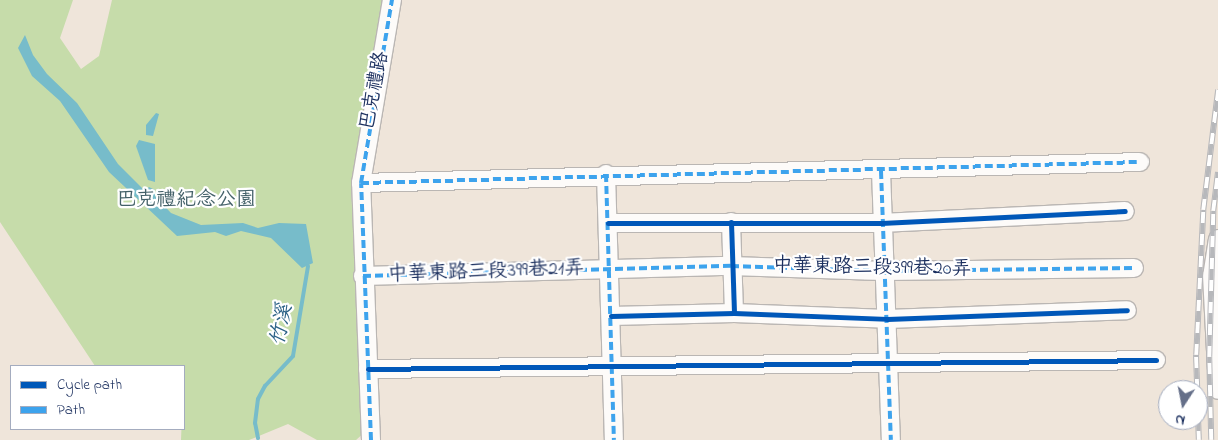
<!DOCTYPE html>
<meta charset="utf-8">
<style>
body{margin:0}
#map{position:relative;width:1218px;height:440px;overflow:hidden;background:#efe5da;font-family:"Indie Flower","LXGW WenKai TC",sans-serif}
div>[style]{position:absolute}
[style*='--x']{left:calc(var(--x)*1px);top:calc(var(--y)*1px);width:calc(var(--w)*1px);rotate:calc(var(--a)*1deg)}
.green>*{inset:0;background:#c6dcaa}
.water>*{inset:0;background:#77bcca}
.stream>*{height:4px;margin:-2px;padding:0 2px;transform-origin:2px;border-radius:2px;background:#77bcca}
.roads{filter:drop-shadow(1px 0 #bab6b3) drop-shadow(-1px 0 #bab6b3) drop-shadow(0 1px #bab6b3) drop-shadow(0 -1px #bab6b3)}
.minor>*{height:18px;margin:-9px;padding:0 9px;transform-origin:9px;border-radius:9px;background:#fdfbf9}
.rail>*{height:5.5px;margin-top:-2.75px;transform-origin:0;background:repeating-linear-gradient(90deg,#fff 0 11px,#b7b8bb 0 22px);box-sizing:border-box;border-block:1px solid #b7b8bb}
.quiet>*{height:4px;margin-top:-2px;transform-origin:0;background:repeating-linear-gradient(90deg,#3da3ed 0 8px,transparent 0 12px)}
.cycleway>*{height:5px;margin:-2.5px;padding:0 2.5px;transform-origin:2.5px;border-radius:2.5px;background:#0057b8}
span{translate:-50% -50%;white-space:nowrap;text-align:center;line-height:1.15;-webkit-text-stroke:4.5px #fff;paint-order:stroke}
.street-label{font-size:20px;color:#1b2f5e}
.park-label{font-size:20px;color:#446169}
.water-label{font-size:21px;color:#2b6186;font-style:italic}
.legend{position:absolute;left:10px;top:365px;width:175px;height:65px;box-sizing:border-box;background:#fff;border:1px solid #a4acbf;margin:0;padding:6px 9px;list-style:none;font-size:15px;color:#1b2f5e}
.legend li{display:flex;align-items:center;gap:10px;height:25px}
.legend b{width:25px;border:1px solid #a4acbf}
.north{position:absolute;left:1158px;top:380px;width:50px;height:50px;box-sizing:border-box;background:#fff;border:1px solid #a4acbf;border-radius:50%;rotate:191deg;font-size:14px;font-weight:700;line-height:20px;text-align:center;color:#1b2f5e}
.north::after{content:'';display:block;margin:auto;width:18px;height:22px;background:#656f89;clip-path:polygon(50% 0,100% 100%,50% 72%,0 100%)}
</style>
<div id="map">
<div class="green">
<i style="clip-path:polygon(0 0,73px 0,60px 38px,81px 69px,99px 56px,112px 0,387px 0,351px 191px,366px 431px,356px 440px,317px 440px,288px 424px,249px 440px,181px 440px,184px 366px,95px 366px,0 222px)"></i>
</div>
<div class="water">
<i style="clip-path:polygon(25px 35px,33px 55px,47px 74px,77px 103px,118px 164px,145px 191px,149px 187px,155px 190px,155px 196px,171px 213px,201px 225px,243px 223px,258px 228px,279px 223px,306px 224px,313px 263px,302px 268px,271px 238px,241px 231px,226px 236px,215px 232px,177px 236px,109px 172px,60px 101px,32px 76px,18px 48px)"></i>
<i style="clip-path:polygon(156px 113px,159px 114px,153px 136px,146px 135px,146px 125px)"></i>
<i style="clip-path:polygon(139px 140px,155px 144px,155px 182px,148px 180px,136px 146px)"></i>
</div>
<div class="stream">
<i style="--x:258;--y:438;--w:15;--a:-101"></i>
<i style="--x:255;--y:423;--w:24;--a:-83"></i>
<i style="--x:258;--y:399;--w:15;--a:-62"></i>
<i style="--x:265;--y:386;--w:41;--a:-47"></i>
<i style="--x:293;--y:356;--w:91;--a:-80.5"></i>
</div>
<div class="roads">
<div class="minor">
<i style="--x:881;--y:171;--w:269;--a:87.9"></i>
<i style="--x:606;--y:174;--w:266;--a:88.3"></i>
<i style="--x:361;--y:183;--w:779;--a:-1.54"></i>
<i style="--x:731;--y:222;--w:91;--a:88.1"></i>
<i style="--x:608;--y:223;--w:273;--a:0"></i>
<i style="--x:881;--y:223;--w:244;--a:-2.8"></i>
<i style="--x:1218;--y:239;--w:36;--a:99"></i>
<i style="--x:1212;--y:275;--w:115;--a:87"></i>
<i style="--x:363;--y:276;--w:368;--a:-1.6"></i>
<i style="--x:731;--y:266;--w:153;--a:1.9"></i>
<i style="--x:884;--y:271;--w:250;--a:-0.7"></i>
<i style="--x:611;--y:316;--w:123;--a:-1.4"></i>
<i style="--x:734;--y:313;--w:153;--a:2.2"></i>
<i style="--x:887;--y:319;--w:240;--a:-2.1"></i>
<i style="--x:368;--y:369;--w:788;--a:-0.65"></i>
<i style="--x:371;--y:440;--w:257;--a:-92.2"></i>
<i style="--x:361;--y:183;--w:186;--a:-80.4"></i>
</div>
</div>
<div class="rail">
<i style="--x:1197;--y:390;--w:35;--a:-92"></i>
<i style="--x:1196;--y:355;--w:145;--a:-87.2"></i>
<i style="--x:1203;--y:210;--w:121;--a:-82.9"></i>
<i style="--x:1198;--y:409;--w:31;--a:88"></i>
<i style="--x:1211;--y:440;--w:83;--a:-91.4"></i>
<i style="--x:1209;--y:357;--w:146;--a:-88.4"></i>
<i style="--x:1213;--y:211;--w:39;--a:-83"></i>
</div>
<div class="quiet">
<i style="--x:881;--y:171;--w:269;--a:87.9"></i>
<i style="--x:606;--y:174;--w:266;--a:88.3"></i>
<i style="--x:361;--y:183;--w:779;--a:-1.54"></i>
<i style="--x:363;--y:276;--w:368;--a:-1.6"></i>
<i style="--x:731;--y:266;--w:153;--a:1.9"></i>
<i style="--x:884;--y:271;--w:250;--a:-0.7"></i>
<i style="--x:371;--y:440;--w:257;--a:-92.2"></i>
<i style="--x:361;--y:183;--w:186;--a:-80.4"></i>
</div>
<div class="cycleway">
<i style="--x:731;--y:222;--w:91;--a:88.1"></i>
<i style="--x:608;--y:223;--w:273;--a:0"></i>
<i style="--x:881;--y:223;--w:244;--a:-2.8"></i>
<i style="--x:611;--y:316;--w:123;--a:-1.4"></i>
<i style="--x:734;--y:313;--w:153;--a:2.2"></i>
<i style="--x:887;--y:319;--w:240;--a:-2.1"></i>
<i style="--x:368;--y:369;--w:788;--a:-0.65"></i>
</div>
<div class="street-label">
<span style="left:375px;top:91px;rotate:-79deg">巴克禮路</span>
<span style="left:872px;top:268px;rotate:1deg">中華東路三段399巷20弄</span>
<span style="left:486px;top:272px;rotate:-2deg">中華東路三段399巷21弄</span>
</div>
<div class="park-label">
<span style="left:186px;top:200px">巴克禮紀念公園</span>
</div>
<div class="water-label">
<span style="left:282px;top:325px;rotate:-79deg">竹溪</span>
</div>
<ul class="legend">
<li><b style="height:6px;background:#0057b8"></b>Cycle path</li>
<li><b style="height:6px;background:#3da3ed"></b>Path</li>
</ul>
<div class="north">N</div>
</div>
